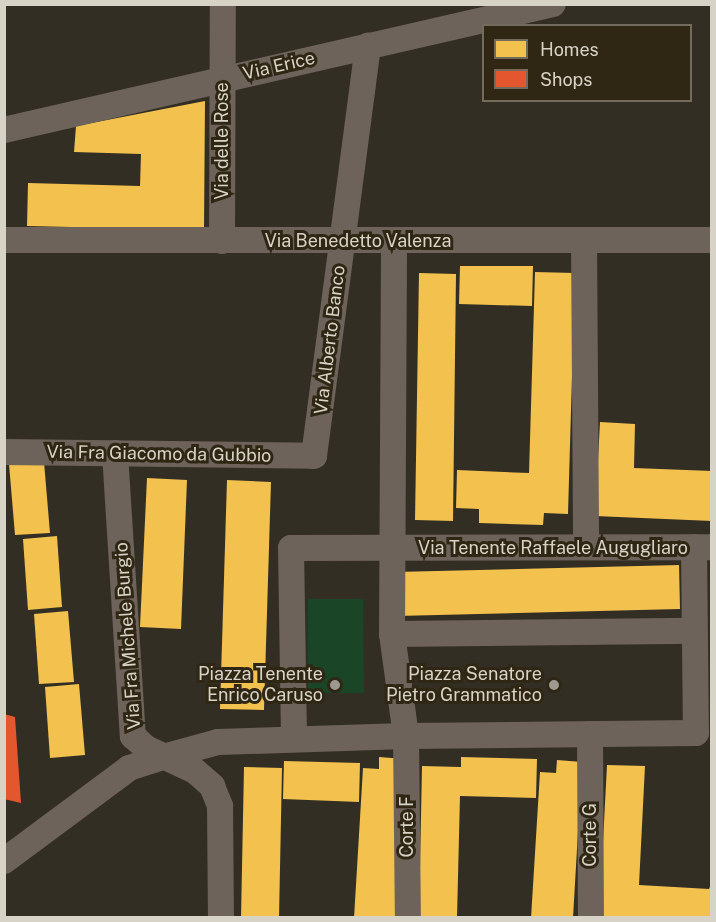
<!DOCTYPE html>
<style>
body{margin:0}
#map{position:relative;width:716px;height:922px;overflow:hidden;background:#332e24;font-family:"Public Sans",sans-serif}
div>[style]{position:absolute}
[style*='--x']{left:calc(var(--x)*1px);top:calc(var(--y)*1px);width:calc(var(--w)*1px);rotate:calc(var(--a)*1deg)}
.green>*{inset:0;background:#1b4527}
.homes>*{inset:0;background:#f2c14e}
.shops>*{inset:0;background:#e4572e}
.minor>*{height:26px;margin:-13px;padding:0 13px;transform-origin:13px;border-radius:13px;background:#6d635b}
.dots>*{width:16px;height:16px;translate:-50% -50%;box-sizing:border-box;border:3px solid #2f2714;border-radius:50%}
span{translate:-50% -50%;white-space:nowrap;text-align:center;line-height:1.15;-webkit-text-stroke:6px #2f2714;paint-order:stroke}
.street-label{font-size:18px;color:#d8d3c7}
.poi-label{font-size:18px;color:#d8d3c7}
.right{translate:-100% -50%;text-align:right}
.frame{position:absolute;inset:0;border:6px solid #d8d3c7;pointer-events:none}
.legend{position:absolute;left:482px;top:24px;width:210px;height:78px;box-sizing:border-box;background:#2f2714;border:2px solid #736c5c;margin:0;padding:8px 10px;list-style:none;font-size:18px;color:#d8d3c7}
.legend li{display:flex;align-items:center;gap:12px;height:30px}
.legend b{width:30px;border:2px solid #736c5c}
</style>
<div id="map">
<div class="green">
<i style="clip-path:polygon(308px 599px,363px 599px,364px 693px,308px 693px)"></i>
</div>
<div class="homes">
<i style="clip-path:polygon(205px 101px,204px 230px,27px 226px,28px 183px,140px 186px,141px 154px,74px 152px,76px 126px)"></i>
<i style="clip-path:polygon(460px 266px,533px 266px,532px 306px,459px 304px)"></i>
<i style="clip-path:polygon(535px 272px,575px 273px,568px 514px,544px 513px,543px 525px,479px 523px,479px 509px,456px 508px,457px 470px,529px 473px)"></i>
<i style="clip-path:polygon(419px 273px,456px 274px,453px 521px,415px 520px)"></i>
<i style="clip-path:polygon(600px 422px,635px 424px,634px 468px,712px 471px,712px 521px,595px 516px)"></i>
<i style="clip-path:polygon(44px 462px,50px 533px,15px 535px,9px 464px)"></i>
<i style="clip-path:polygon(147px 478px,187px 480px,181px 629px,140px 627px)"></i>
<i style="clip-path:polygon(227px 480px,271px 482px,264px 710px,220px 709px)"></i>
<i style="clip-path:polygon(57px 536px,62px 607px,28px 610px,23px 539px)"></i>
<i style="clip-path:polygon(679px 565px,680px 609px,397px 616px,395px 572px)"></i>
<i style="clip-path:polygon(68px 611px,74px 682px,39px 684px,34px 614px)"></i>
<i style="clip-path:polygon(79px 684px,85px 755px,50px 758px,45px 687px)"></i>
<i style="clip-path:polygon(379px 757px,405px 759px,396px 918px,354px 918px,363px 768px,379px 769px)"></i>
<i style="clip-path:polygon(461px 757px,537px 759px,536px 798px,460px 796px,457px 918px,419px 918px,422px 766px,461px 767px)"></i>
<i style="clip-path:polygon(557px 760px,582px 762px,573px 918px,531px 918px,540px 772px,556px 773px)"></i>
<i style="clip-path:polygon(284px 761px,360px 763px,359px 802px,283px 799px)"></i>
<i style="clip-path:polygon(607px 765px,645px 766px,639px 885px,709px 889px,712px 882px,712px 918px,599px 918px)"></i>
<i style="clip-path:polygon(244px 767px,282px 768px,279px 918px,241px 918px)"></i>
</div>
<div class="shops">
<i style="clip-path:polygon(4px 714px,15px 717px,21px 803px,4px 799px)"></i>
</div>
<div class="minor">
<i style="--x:4;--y:130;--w:563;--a:-12.93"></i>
<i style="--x:4;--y:240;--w:708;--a:0"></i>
<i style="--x:222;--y:241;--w:237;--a:-89.8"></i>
<i style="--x:584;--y:241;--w:306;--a:89.6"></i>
<i style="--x:4;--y:452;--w:310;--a:0.7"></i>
<i style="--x:314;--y:456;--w:414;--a:-82.5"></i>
<i style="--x:115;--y:453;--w:284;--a:86.4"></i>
<i style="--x:133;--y:736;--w:18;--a:43"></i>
<i style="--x:146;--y:748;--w:54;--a:25.1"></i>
<i style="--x:195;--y:771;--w:23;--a:41"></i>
<i style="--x:212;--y:786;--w:22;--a:68"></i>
<i style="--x:220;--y:806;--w:112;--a:89.5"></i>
<i style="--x:694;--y:547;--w:186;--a:89.4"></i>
<i style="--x:696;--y:733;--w:290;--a:179.4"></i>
<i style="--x:406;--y:736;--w:103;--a:-97.8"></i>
<i style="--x:392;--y:634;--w:302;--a:-0.6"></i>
<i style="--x:392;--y:634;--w:392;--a:-89.7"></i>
<i style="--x:590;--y:734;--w:184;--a:89.7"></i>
<i style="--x:294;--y:738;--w:190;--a:-90.9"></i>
<i style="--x:291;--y:548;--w:421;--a:-0.1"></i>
<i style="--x:4;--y:861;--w:156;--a:-36.6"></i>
<i style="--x:129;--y:768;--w:36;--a:-18"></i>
<i style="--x:163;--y:757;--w:57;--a:-15.3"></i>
<i style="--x:218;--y:742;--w:188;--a:-1.8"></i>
<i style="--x:406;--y:736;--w:182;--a:89.4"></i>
</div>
<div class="dots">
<i style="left:335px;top:685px;background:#9e998e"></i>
<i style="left:554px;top:685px;background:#9e998e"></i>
</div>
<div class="street-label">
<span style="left:279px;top:66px;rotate:-13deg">Via Erice</span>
<span style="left:222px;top:141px;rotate:-90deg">Via delle Rose</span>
<span style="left:358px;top:241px">Via Benedetto Valenza</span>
<span style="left:330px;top:340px;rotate:-83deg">Via Alberto Banco</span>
<span style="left:159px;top:454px;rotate:1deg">Via Fra Giacomo da Gubbio</span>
<span style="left:553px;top:548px">Via Tenente Raffaele Augugliaro</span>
<span style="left:128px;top:636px;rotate:-94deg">Via Fra Michele Burgio</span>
<span style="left:407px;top:827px;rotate:-90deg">Corte F</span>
<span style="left:590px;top:835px;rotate:-90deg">Corte G</span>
</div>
<div class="poi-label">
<span class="right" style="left:323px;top:685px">Piazza Tenente<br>Enrico Caruso</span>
<span class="right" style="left:542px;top:685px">Piazza Senatore<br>Pietro Grammatico</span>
</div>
<div class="frame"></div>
<ul class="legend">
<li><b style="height:16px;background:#f2c14e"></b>Homes</li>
<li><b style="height:16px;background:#e4572e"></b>Shops</li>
</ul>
</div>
